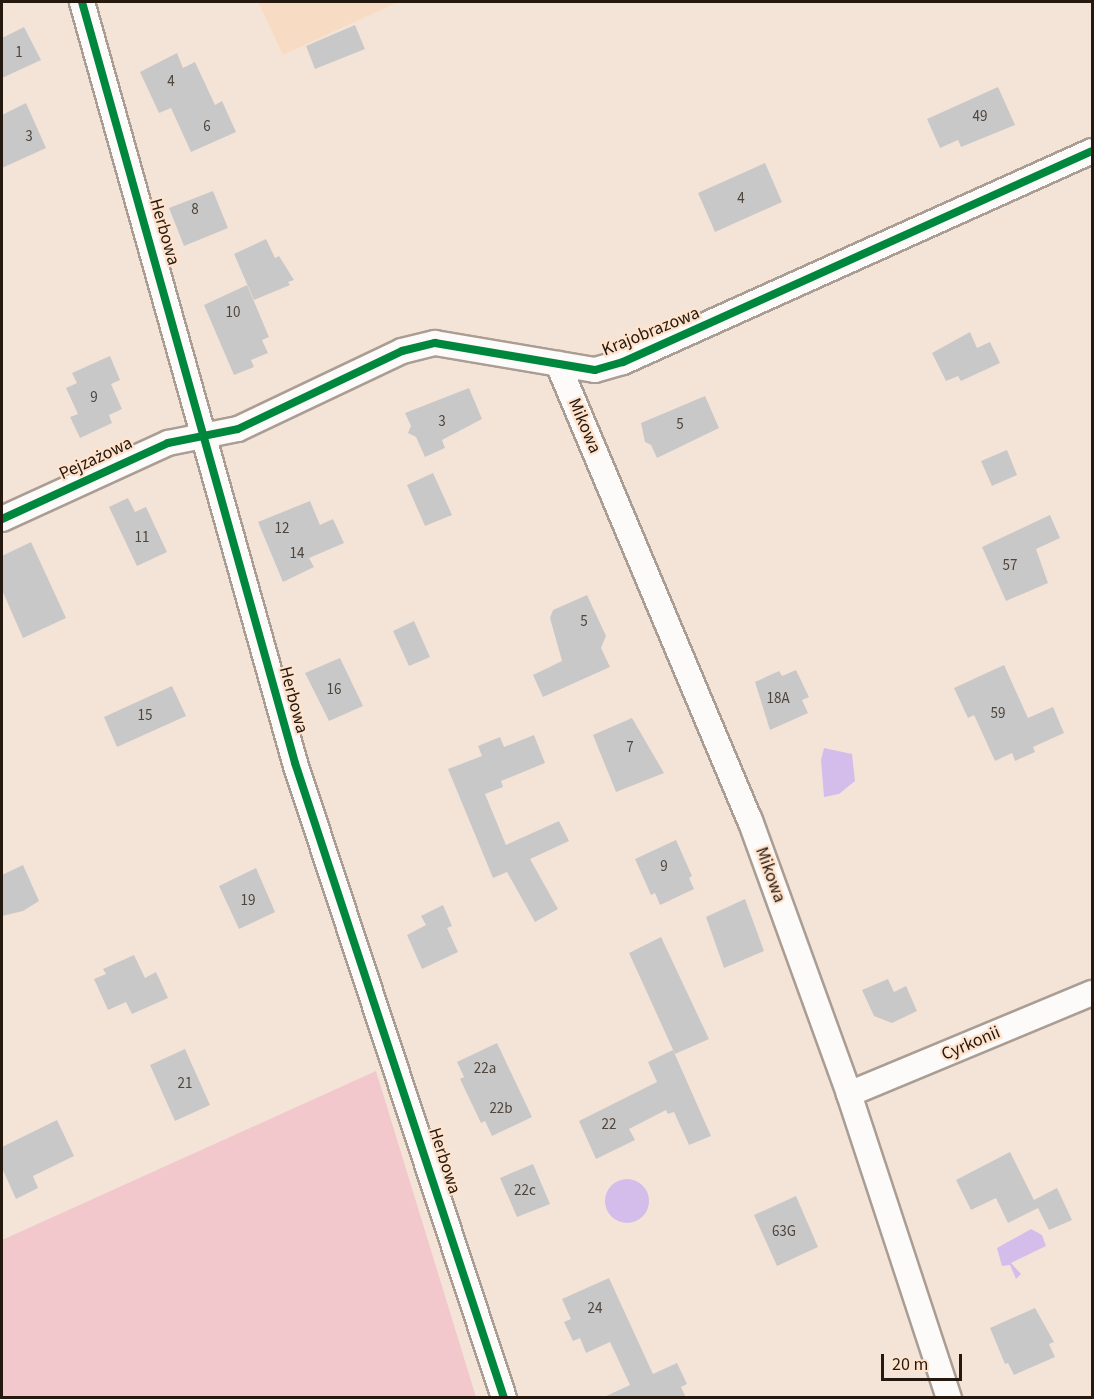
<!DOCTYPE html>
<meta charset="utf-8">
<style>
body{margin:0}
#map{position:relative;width:1094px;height:1399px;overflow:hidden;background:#f4e4d8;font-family:"Source Sans 3",sans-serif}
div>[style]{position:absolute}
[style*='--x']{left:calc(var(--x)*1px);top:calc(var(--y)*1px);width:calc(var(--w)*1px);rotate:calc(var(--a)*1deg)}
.built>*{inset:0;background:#f8dbc3}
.green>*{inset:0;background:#f2c8cc}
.water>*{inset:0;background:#d4bdea}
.round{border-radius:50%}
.building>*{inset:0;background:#c9c8c8}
.roads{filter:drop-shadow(2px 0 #aa9d93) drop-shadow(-2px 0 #aa9d93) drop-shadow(0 2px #aa9d93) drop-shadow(0 -2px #aa9d93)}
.minor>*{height:24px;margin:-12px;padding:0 12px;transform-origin:12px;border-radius:12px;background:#fdfbf9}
.cycleway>*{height:8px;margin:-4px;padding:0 4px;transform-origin:4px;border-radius:4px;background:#00873e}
span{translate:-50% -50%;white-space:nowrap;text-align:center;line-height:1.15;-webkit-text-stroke:4.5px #ffe3cd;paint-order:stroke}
.number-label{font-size:15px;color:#4e453d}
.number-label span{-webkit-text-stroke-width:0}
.street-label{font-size:18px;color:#25190f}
.frame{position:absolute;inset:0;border:3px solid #25190f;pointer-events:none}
.scale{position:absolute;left:881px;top:1354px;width:81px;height:27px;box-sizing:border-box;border:3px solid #25190f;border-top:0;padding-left:8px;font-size:18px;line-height:21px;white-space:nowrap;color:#25190f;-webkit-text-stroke:4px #ffe3cd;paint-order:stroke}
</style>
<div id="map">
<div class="built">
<i style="clip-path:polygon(258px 2px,398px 2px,283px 55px)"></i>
</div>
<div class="green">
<i style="clip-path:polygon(376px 1071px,476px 1397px,2px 1397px,2px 1240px)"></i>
</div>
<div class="water">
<i style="clip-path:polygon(824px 748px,852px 754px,855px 781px,839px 794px,824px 797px,821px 760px)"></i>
<i class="round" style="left:605px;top:1179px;width:44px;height:44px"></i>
<i style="clip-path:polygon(1031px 1229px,1042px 1235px,1046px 1246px,1011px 1263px,1021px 1274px,1016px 1279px,1010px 1265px,1002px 1266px,997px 1248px)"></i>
</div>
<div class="building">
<i style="clip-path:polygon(355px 25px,365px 49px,315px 69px,306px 46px)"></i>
<i style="clip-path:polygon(24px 27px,41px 60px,2px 78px,2px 38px)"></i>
<i style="clip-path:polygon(177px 53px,183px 68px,195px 62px,215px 105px,222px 101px,236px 132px,191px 152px,171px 108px,159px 113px,140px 72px)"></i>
<i style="clip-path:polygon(998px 87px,1015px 125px,961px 147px,958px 140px,940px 148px,927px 119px)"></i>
<i style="clip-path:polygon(26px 103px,46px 148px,2px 168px,2px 115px)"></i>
<i style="clip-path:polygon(765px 163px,782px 202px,715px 232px,698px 193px)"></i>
<i style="clip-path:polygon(213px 191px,228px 228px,184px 246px,169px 208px)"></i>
<i style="clip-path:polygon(266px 239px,275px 258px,279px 256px,294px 280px,288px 282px,290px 285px,254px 300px,234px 254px)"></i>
<i style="clip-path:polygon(247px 285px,269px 337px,262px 340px,268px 353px,251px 360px,254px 367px,234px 375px,204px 305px)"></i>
<i style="clip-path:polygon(970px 332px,977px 348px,990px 342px,1000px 363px,961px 381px,958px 376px,946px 381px,932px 353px)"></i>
<i style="clip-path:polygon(110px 356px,120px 380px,111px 384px,122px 409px,109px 415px,112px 423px,80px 438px,70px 417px,78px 414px,66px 388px,77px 383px,72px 373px)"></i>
<i style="clip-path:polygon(469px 388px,482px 419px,442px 440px,445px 448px,425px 457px,416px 437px,408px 433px,411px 426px,405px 413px)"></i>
<i style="clip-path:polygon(705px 396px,719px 428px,657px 458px,651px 445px,645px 442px,641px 423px)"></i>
<i style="clip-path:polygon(1007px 450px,1017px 475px,992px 486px,981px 461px)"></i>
<i style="clip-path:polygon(433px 473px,452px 515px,425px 526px,407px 485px)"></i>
<i style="clip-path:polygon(128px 498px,135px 512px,146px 507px,167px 552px,137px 566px,109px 507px)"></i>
<i style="clip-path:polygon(310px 501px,320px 525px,333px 519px,344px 543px,309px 558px,314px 567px,283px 582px,258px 522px)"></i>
<i style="clip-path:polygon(1050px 515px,1060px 538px,1036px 549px,1048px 583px,1006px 601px,982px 547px)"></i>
<i style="clip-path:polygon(31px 542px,66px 618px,23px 638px,2px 590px,2px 556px)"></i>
<i style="clip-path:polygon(587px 595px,606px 636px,601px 648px,610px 667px,543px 697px,533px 675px,562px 661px,550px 618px,553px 610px)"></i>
<i style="clip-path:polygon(414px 621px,430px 657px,409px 666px,393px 631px)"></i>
<i style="clip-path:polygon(340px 658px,363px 706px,329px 721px,305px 673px)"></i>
<i style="clip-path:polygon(1004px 665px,1028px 718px,1053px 707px,1064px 733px,1033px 747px,1035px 752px,1015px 761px,1012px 753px,995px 761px,974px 715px,968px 718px,954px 688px)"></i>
<i style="clip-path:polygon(796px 670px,809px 697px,802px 700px,808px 713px,770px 730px,755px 682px,779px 671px,782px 676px)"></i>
<i style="clip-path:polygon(172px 686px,186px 716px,117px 747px,104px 717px)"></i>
<i style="clip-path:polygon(632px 718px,664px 773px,616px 792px,593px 735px)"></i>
<i style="clip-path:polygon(534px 735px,545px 763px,501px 781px,503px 787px,485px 794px,506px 845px,559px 821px,569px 841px,530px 859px,558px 909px,535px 922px,507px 872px,493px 878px,448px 769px,482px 756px,478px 746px,500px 737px,504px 747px)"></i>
<i style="clip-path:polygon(676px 840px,692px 876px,689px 878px,694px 889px,660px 905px,655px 893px,651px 895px,635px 859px)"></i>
<i style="clip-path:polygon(23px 865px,39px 901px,23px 911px,2px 916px,2px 875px)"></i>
<i style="clip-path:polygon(256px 868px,275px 912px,239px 929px,219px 886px)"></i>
<i style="clip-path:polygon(745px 899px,764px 951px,724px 968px,706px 917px)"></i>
<i style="clip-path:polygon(443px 905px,452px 926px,447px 928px,458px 952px,422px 969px,407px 935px,426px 925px,421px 916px)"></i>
<i style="clip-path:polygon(661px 937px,709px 1039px,675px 1054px,629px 953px)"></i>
<i style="clip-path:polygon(134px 955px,145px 978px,156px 972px,168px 998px,132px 1014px,126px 1002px,108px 1010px,94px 979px,106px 974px,103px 969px)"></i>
<i style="clip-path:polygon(888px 979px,894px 992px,906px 986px,917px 1011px,892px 1023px,874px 1016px,862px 990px)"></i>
<i style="clip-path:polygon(497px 1043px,532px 1117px,492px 1136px,485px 1121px,481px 1123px,460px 1079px,464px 1077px,457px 1062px)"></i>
<i style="clip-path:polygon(185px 1049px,210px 1105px,175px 1121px,150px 1065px)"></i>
<i style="clip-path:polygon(673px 1050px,711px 1136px,689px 1145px,674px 1112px,668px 1114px,666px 1110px,629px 1129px,635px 1140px,596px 1159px,579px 1121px,657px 1082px,648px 1062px)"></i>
<i style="clip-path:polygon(57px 1120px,74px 1156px,33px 1176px,38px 1188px,16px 1199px,2px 1168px,2px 1147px)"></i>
<i style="clip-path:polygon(1010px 1152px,1034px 1200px,1057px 1188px,1072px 1220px,1049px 1230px,1038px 1208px,1008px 1223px,996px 1198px,971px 1210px,956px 1180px)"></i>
<i style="clip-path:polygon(533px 1164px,550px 1204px,517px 1217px,500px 1178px)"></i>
<i style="clip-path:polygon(796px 1196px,818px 1247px,777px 1266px,754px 1215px)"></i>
<i style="clip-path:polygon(609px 1278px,653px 1374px,677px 1363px,687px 1384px,681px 1387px,686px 1398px,602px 1398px,630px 1385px,610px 1342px,586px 1353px,580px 1338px,573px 1341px,564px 1322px,571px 1319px,562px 1299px)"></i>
<i style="clip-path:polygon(1035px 1308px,1054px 1342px,1049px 1344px,1055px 1357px,1014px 1375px,1008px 1363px,1005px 1364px,990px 1328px)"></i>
</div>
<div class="roads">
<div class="minor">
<i style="--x:82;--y:2;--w:790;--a:74.36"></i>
<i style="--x:295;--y:763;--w:669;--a:71.78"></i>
<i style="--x:558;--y:364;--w:495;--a:67.2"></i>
<i style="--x:750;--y:820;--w:291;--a:70.1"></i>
<i style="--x:849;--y:1094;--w:320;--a:71.8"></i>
<i style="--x:2;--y:519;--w:183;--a:-24.6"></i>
<i style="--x:168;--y:443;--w:71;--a:-11.3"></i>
<i style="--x:238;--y:429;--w:182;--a:-25.4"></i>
<i style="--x:402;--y:351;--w:34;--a:-14"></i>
<i style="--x:435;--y:343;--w:162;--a:9.6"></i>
<i style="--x:595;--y:370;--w:29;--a:-16"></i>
<i style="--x:623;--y:362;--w:514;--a:-24.22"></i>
<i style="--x:849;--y:1094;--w:263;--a:-22.6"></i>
</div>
</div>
<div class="cycleway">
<i style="--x:82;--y:2;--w:790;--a:74.36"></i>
<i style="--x:295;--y:763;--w:669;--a:71.78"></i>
<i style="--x:2;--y:519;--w:183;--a:-24.6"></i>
<i style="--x:168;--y:443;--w:71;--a:-11.3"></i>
<i style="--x:238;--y:429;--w:182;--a:-25.4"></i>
<i style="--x:402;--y:351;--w:34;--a:-14"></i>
<i style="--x:435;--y:343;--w:162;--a:9.6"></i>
<i style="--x:595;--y:370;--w:29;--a:-16"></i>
<i style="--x:623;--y:362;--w:514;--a:-24.22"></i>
</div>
<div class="number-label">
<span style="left:19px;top:53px">1</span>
<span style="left:171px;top:82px">4</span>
<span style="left:980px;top:117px">49</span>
<span style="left:207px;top:127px">6</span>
<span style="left:29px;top:137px">3</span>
<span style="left:741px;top:199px">4</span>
<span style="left:195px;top:210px">8</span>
<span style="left:233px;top:313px">10</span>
<span style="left:94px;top:398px">9</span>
<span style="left:442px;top:422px">3</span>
<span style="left:680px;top:425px">5</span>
<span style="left:282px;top:529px">12</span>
<span style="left:142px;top:538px">11</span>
<span style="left:297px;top:554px">14</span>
<span style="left:1010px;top:566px">57</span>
<span style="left:584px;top:622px">5</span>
<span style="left:334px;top:690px">16</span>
<span style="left:778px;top:699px">18A</span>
<span style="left:998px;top:714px">59</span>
<span style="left:145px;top:716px">15</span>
<span style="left:630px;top:748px">7</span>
<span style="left:664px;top:867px">9</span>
<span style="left:248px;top:901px">19</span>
<span style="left:485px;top:1069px">22a</span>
<span style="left:185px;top:1084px">21</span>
<span style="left:501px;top:1109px">22b</span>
<span style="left:609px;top:1125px">22</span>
<span style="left:525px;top:1191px">22c</span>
<span style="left:784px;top:1232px">63G</span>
<span style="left:595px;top:1309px">24</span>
</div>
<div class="street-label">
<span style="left:164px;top:232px;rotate:74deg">Herbowa</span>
<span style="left:651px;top:332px;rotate:-22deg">Krajobrazowa</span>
<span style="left:584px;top:426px;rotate:67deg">Mikowa</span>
<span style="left:96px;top:459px;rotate:-25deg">Pejzażowa</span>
<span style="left:293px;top:700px;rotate:75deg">Herbowa</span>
<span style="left:770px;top:875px;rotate:70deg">Mikowa</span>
<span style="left:971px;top:1044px;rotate:-23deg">Cyrkonii</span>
<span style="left:444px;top:1161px;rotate:72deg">Herbowa</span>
</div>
<div class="frame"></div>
<div class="scale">20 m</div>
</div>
